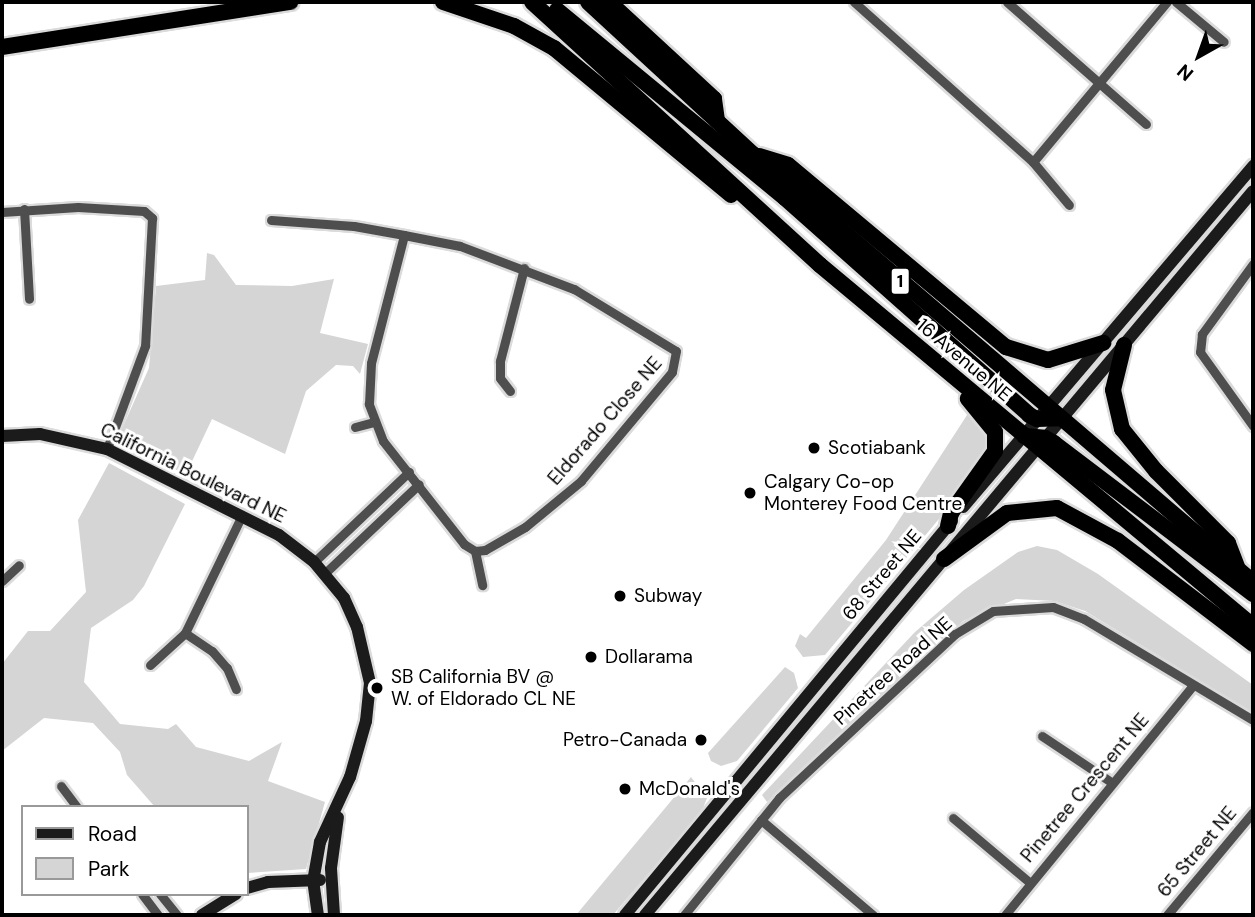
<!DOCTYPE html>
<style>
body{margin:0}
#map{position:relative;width:1255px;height:917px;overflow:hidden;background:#fff;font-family:"DM Sans",sans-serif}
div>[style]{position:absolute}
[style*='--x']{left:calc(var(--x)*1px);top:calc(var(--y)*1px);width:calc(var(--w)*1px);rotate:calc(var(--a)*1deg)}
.green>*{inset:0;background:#d5d5d5}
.roads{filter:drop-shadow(2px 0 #dbdbdb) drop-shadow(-2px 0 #dbdbdb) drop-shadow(0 2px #dbdbdb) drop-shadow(0 -2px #dbdbdb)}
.street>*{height:9px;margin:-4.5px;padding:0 4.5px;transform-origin:4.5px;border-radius:4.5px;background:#4e4e4e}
.secondary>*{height:12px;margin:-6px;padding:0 6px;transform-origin:6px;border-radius:6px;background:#1b1b1b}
.highway>*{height:16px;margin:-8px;padding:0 8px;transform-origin:8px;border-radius:8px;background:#000}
.dots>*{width:19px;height:19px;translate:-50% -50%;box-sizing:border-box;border:4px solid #fff;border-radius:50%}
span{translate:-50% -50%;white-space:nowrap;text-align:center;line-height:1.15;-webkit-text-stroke:6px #fff;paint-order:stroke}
.shield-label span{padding:2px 5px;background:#fff;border:2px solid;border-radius:5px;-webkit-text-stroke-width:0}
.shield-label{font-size:18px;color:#000;font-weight:700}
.street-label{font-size:19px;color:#000}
.poi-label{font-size:19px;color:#000}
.left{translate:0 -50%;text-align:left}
.right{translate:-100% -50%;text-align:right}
.frame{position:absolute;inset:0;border:4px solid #000;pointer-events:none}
.legend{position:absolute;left:21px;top:805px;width:228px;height:91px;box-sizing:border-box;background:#fff;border:2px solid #999;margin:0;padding:9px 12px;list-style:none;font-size:21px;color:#000}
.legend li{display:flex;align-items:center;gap:14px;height:35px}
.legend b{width:35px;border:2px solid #999}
.north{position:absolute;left:1164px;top:21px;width:70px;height:70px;-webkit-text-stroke:5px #fff;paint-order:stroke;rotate:220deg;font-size:19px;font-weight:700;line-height:28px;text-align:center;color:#000}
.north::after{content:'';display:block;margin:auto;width:24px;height:32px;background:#000;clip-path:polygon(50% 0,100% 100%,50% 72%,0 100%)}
</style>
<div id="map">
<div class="green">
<i style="clip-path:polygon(207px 253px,214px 255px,236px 285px,292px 286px,334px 279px,320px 333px,368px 344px,360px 374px,353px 366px,336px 365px,306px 391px,285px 454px,212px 419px,186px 474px,128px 449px,121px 431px,149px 368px,156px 286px,205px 280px)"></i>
<i style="clip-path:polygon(969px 412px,986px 428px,990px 443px,980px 470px,825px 655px,803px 657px,795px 646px,800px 634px,806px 638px,886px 540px)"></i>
<i style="clip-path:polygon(109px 463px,185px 504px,144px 586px,133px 600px,91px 628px,84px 682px,120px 724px,168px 729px,176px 724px,196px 747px,249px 761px,282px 742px,268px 781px,325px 802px,306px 869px,247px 873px,247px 807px,155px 807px,127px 775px,120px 752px,93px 723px,44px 718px,2px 751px,2px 664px,28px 631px,50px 631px,86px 592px,78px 520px)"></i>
<i style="clip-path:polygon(1037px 546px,1057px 550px,1098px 574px,1253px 685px,1253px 713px,1085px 611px,1054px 601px,1016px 599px,963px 621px,767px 802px,762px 795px,915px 632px,964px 590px,1018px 552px)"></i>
<i style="clip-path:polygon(785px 667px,794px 673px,798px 688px,737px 761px,721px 766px,711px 761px,708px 753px)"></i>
<i style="clip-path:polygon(691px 777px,707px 798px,702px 811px,613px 915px,576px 915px)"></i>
</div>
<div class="roads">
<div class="street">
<i style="--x:854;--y:2;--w:240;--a:41.8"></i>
<i style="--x:1033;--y:162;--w:56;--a:50.1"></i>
<i style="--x:1007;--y:2;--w:185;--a:41.3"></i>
<i style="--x:1176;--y:2;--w:62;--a:39.8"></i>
<i style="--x:1033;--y:162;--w:209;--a:-50.1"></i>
<i style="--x:24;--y:209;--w:90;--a:86.8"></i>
<i style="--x:2;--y:212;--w:76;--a:-3.8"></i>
<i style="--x:78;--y:207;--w:66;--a:3.5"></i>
<i style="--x:144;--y:211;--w:11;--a:41"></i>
<i style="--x:152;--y:218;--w:128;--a:93.1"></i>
<i style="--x:145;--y:346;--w:110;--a:110.3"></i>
<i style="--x:271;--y:220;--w:83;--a:4.1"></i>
<i style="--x:354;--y:226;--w:51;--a:10.2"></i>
<i style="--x:404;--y:235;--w:57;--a:11.1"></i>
<i style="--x:460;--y:246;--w:122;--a:20.7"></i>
<i style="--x:574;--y:289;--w:119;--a:31.3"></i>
<i style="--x:676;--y:351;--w:21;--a:101"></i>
<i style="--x:672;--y:372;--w:142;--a:129.9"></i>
<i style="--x:581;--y:481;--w:72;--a:140.6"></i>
<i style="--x:525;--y:527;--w:46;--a:150.1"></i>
<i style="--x:485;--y:550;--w:10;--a:174"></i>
<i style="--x:475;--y:551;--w:13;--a:-148"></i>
<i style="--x:464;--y:544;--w:131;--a:-128.2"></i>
<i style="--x:383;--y:441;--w:40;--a:-111"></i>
<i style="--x:369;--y:404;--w:41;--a:-87.2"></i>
<i style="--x:371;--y:363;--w:132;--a:-75.5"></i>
<i style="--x:1253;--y:264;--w:87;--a:126.1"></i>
<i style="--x:1202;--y:334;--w:18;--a:96"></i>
<i style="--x:1200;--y:352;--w:91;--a:54.4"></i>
<i style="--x:510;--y:391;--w:16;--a:-128"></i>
<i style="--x:500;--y:378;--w:17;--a:-90"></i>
<i style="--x:500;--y:361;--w:96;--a:-75.5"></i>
<i style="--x:355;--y:427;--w:20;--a:-15"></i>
<i style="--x:475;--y:551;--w:35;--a:78"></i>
<i style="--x:314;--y:562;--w:131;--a:-43.5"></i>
<i style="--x:325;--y:573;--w:129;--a:-43.4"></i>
<i style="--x:2;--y:581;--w:23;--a:-43"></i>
<i style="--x:185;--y:633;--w:32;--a:34"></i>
<i style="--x:212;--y:651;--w:23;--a:49"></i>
<i style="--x:227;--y:668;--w:23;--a:67"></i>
<i style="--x:150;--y:665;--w:47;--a:-42.4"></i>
<i style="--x:185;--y:633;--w:129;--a:-64.2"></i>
<i style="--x:1042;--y:736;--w:83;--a:33.7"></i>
<i style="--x:61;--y:786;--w:26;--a:53"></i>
<i style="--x:953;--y:818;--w:99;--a:40.1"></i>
<i style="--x:761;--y:820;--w:147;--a:40.3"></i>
<i style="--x:142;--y:894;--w:26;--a:53"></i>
<i style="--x:160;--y:894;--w:27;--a:51"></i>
<i style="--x:684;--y:915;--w:151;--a:-50.9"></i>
<i style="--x:779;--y:798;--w:241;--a:-43"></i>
<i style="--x:955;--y:634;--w:44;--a:-31.2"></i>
<i style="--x:993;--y:611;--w:60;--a:-3.8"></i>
<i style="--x:1053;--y:607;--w:33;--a:21"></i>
<i style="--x:1084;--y:619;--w:197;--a:30.9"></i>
<i style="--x:1005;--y:915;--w:297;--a:-50.7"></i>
<i style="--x:1167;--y:915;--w:134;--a:-50.1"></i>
</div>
<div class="secondary">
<i style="--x:2;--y:436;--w:38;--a:-3"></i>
<i style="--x:40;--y:434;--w:69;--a:12.6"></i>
<i style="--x:107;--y:449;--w:192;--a:26.6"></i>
<i style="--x:279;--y:535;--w:44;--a:37.6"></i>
<i style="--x:314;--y:562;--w:47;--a:50.2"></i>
<i style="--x:344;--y:598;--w:32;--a:66"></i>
<i style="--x:357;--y:627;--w:57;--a:76.9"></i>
<i style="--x:370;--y:683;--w:38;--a:96"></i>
<i style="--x:366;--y:721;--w:58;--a:105.9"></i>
<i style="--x:350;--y:777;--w:72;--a:114.8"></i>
<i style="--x:320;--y:842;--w:39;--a:100"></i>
<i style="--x:313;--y:880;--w:35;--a:82"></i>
<i style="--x:963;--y:507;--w:448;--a:-49.6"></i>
<i style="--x:247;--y:888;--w:22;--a:-16"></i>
<i style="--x:268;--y:882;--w:52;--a:-2.2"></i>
<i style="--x:202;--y:915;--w:40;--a:-32"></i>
<i style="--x:334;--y:915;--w:47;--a:-93.7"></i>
<i style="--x:331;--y:868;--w:51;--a:-82.2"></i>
<i style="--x:625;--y:915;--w:512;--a:-50.31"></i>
<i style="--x:645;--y:915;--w:945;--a:-49.98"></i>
</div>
<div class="highway">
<i style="--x:443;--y:2;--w:75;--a:18.7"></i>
<i style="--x:514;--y:26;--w:46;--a:28.8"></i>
<i style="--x:554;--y:48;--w:230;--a:39.7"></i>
<i style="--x:532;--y:2;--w:390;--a:42.4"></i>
<i style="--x:820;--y:265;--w:564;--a:39.82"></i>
<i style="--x:588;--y:2;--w:224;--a:42.7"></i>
<i style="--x:753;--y:154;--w:658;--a:40.56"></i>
<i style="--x:609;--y:2;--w:143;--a:42.7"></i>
<i style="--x:714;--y:99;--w:22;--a:82"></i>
<i style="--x:557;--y:10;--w:296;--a:39.5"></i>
<i style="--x:785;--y:198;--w:327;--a:41.6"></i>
<i style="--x:1029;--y:415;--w:9;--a:27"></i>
<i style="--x:1037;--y:419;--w:24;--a:-2"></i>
<i style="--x:2;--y:47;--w:292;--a:-8.9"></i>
<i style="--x:759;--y:156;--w:30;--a:17"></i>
<i style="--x:788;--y:165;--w:284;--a:39.9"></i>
<i style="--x:1006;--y:347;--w:44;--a:17.2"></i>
<i style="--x:1048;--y:360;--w:58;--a:-17.2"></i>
<i style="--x:1124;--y:345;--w:46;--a:103.7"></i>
<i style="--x:1113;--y:390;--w:40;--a:77"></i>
<i style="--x:1122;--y:429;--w:54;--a:51"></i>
<i style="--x:1156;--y:471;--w:102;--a:45"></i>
<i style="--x:1228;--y:543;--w:25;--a:69"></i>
<i style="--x:1024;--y:436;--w:21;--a:5"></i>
<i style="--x:1045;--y:438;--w:10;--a:29"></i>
<i style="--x:1054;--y:443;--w:250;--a:37.2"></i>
<i style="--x:948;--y:526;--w:13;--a:-77"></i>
<i style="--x:951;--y:513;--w:76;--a:-54.6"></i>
<i style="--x:995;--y:451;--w:19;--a:-90"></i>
<i style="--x:995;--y:432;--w:43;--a:-129.3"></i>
<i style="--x:944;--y:559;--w:78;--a:-36.1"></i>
<i style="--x:1007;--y:513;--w:50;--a:-5.7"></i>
<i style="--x:1057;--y:508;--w:69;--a:28.4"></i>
<i style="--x:1118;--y:541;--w:170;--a:37.3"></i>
</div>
</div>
<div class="dots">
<i style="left:814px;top:448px;background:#000"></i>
<i style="left:750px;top:493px;background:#000"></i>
<i style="left:620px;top:596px;background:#000"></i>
<i style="left:591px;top:657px;background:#000"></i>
<i style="left:377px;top:688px;background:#000"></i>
<i style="left:701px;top:740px;background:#000"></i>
<i style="left:625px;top:789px;background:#000"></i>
</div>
<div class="shield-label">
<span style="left:900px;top:281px">1</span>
</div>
<div class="street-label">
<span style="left:964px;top:360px;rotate:40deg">16 Avenue NE</span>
<span style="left:605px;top:421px;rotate:-49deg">Eldorado Close NE</span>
<span style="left:193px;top:473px;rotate:26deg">California Boulevard NE</span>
<span style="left:882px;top:575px;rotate:-50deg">68 Street NE</span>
<span style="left:893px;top:671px;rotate:-42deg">Pinetree Road NE</span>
<span style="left:1085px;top:788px;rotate:-50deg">Pinetree Crescent NE</span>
<span style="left:1197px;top:852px;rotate:-50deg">65 Street NE</span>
</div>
<div class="poi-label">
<span class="left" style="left:828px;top:448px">Scotiabank</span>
<span class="left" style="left:764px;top:493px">Calgary Co-op<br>Monterey Food Centre</span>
<span class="left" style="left:634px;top:596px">Subway</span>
<span class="left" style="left:605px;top:657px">Dollarama</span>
<span class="left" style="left:391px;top:688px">SB California BV @<br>W. of Eldorado CL NE</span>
<span class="right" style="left:687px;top:740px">Petro-Canada</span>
<span class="left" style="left:639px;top:789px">McDonald's</span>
</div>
<div class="frame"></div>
<ul class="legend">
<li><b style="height:9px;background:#1b1b1b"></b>Road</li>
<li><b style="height:19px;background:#d5d5d5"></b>Park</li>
</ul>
<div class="north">N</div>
</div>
